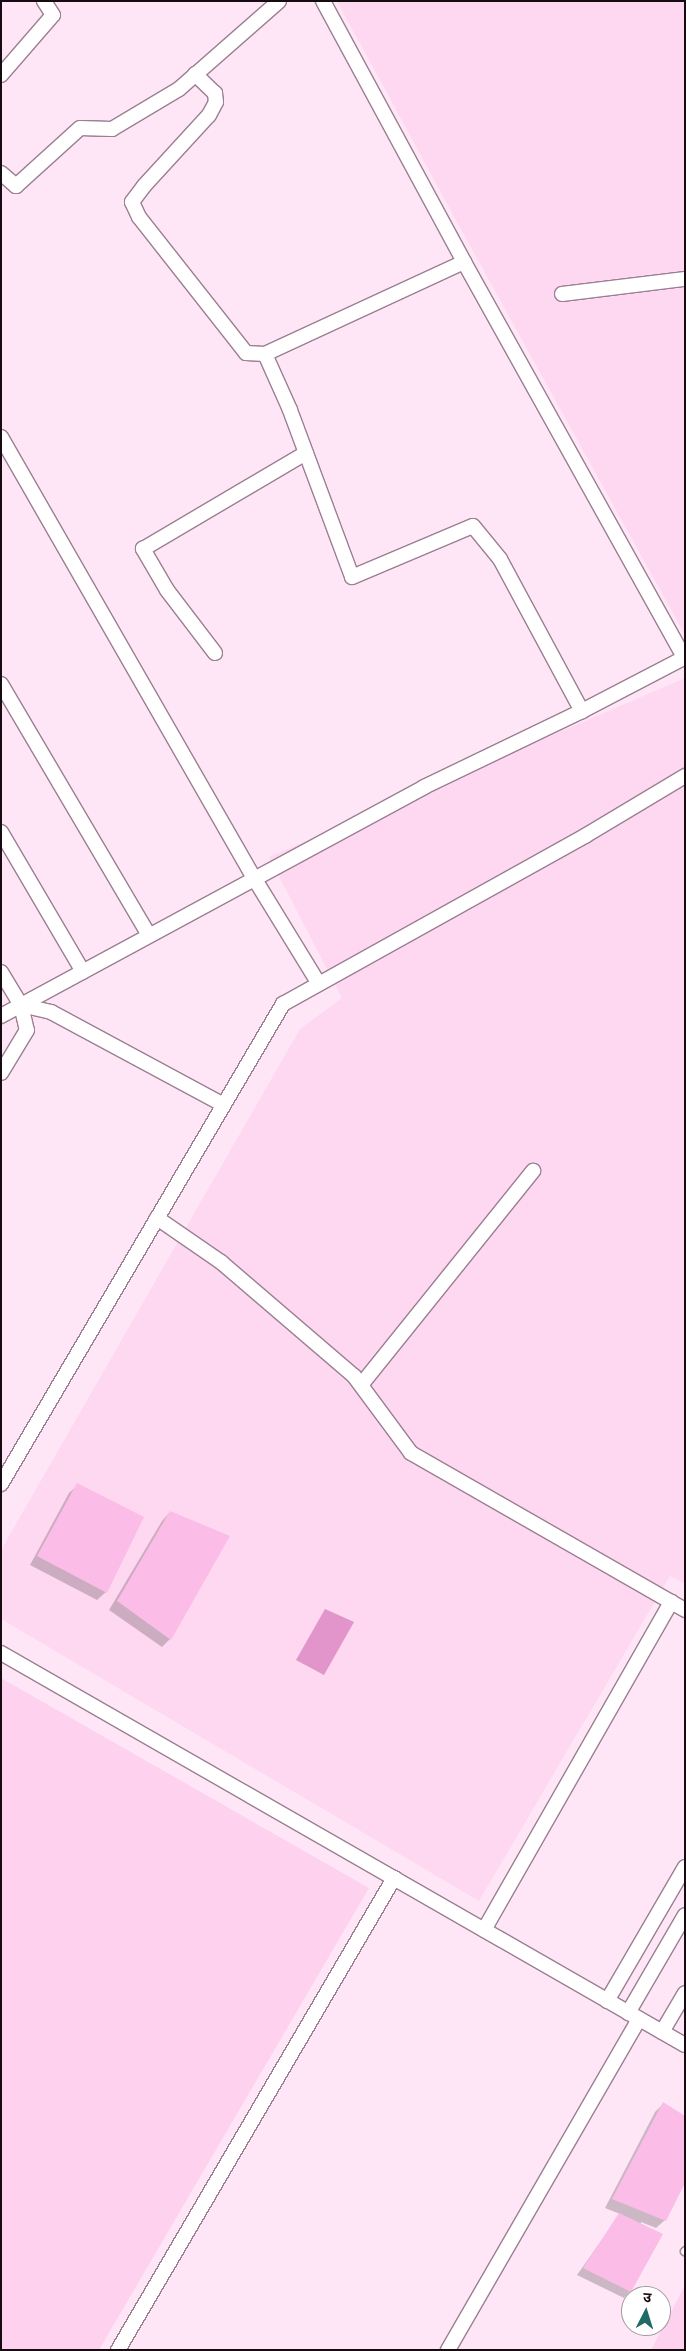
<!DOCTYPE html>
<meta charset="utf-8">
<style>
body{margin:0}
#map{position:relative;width:686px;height:2351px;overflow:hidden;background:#ffe6f6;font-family:Ubuntu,"Noto Sans Devanagari",sans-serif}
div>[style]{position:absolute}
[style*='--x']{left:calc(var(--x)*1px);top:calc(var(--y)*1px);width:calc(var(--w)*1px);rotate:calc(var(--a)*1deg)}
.built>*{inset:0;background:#fed8f1}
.green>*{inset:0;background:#fed1ef}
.water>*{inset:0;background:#e195ca}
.shadow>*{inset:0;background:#0003}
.building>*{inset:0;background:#fbbce7}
.roads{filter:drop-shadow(1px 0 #9b7f92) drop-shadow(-1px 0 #9b7f92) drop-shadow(0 1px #9b7f92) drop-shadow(0 -1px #9b7f92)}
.service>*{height:7px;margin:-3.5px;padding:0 3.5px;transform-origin:3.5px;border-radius:3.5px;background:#fff}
.minor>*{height:14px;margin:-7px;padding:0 7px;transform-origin:7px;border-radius:7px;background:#fff}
span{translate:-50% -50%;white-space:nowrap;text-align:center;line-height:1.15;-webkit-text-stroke:4px #fff;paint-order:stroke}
.frame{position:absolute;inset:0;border:2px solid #150b11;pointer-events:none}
.north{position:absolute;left:621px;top:2286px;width:50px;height:50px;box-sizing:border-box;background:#fff;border:1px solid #a19da0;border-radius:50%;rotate:5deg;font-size:14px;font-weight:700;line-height:20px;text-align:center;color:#150b11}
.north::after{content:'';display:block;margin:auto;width:18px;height:22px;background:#206b66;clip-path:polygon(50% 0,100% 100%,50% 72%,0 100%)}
</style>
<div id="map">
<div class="built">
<i style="clip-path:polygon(337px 1px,685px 1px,685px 635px,457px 222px)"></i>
<i style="clip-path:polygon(685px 678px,685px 1584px,670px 1576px,479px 1901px,1px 1619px,1px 1550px,300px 1029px,342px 998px,269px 857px)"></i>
</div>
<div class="green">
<i style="clip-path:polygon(1px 1678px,369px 1888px,99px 2350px,1px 2350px)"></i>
<i style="clip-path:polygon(684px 2287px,685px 2350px,651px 2350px)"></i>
</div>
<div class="water">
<i style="clip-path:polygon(325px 1609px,354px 1622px,324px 1675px,296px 1660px)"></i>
</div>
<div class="shadow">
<i style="clip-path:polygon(78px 1485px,106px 1592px,97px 1600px,30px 1565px,69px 1493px)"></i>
<i style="clip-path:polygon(170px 1512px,170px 1639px,162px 1647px,109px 1610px,162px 1521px)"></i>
<i style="clip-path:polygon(663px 2104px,665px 2220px,656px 2228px,641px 2222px,630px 2291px,624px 2298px,577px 2275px,620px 2214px,605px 2208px,655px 2112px)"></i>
</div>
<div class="building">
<i style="clip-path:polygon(77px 1483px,144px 1517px,107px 1593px,37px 1556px)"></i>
<i style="clip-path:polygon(170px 1511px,230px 1536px,171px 1640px,117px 1601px)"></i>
<i style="clip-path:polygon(663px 2102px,685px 2116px,685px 2183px,666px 2221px,612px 2199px)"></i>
<i style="clip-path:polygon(619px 2213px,663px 2234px,631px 2292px,583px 2268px)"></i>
</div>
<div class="roads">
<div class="service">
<i style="--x:684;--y:2251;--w:1;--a:-45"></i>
</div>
<div class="minor">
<i style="--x:323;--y:1;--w:297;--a:61.6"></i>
<i style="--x:464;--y:262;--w:454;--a:60.9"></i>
<i style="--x:195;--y:74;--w:28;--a:44"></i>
<i style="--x:215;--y:93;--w:9;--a:84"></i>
<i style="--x:216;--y:102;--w:15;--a:118"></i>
<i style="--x:209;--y:115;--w:96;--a:132.5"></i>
<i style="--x:144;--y:186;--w:20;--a:127"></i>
<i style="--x:132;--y:202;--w:17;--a:65"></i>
<i style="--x:139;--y:217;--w:173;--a:51.8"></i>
<i style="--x:246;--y:353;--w:19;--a:3"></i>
<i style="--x:1;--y:75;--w:79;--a:-49.1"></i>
<i style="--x:53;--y:15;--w:17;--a:-123"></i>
<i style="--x:1;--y:173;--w:20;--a:41"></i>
<i style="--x:16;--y:186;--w:86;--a:-42.2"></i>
<i style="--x:80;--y:128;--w:32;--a:2"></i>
<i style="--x:112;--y:129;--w:78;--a:-30.8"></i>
<i style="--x:179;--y:89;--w:133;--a:-41.3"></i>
<i style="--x:464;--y:262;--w:219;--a:155.2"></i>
<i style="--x:265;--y:354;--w:61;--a:65.9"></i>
<i style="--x:290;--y:410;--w:178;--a:69.6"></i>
<i style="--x:352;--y:577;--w:131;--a:-22.9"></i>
<i style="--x:473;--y:526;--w:43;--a:50.7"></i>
<i style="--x:500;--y:559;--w:173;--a:61.7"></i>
<i style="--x:582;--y:711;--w:115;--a:-27.5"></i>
<i style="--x:562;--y:294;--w:124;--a:-7"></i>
<i style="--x:1;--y:437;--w:508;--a:60.16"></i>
<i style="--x:254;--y:878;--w:124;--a:58.5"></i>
<i style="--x:215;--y:653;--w:79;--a:-127.3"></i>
<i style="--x:167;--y:590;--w:48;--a:-120.3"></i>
<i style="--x:143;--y:549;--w:189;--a:-30.5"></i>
<i style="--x:1;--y:684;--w:291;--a:59.5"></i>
<i style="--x:1;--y:832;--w:162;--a:59.6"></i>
<i style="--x:1;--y:972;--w:39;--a:59"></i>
<i style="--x:21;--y:1005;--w:26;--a:77"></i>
<i style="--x:27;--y:1030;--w:50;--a:121.2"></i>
<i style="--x:21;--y:1005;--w:31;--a:13"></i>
<i style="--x:51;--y:1012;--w:196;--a:28.3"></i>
<i style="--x:1;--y:1016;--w:481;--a:-28.4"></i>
<i style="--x:424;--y:787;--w:175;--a:-25.7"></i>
<i style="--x:157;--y:1218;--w:78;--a:34.5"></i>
<i style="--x:221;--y:1262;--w:175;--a:40.6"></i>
<i style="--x:354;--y:1376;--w:96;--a:53.5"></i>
<i style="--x:411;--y:1453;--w:316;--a:29.8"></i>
<i style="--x:361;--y:1385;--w:275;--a:-51.2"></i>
<i style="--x:1;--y:1484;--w:557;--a:-59.57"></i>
<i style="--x:283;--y:1004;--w:346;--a:-29.1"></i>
<i style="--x:585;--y:836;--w:117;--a:-31"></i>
<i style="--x:1;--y:1653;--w:788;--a:29.82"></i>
<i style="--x:484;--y:1930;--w:378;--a:-60.3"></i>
<i style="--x:607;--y:2001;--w:155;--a:-59.8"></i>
<i style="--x:628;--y:2013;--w:113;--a:-59.8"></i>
<i style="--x:662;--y:2032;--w:45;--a:-59.5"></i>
<i style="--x:118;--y:2350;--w:547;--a:-59.68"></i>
<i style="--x:448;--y:2350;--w:382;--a:-60"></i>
</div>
</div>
<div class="frame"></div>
<div class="north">उ</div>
</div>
